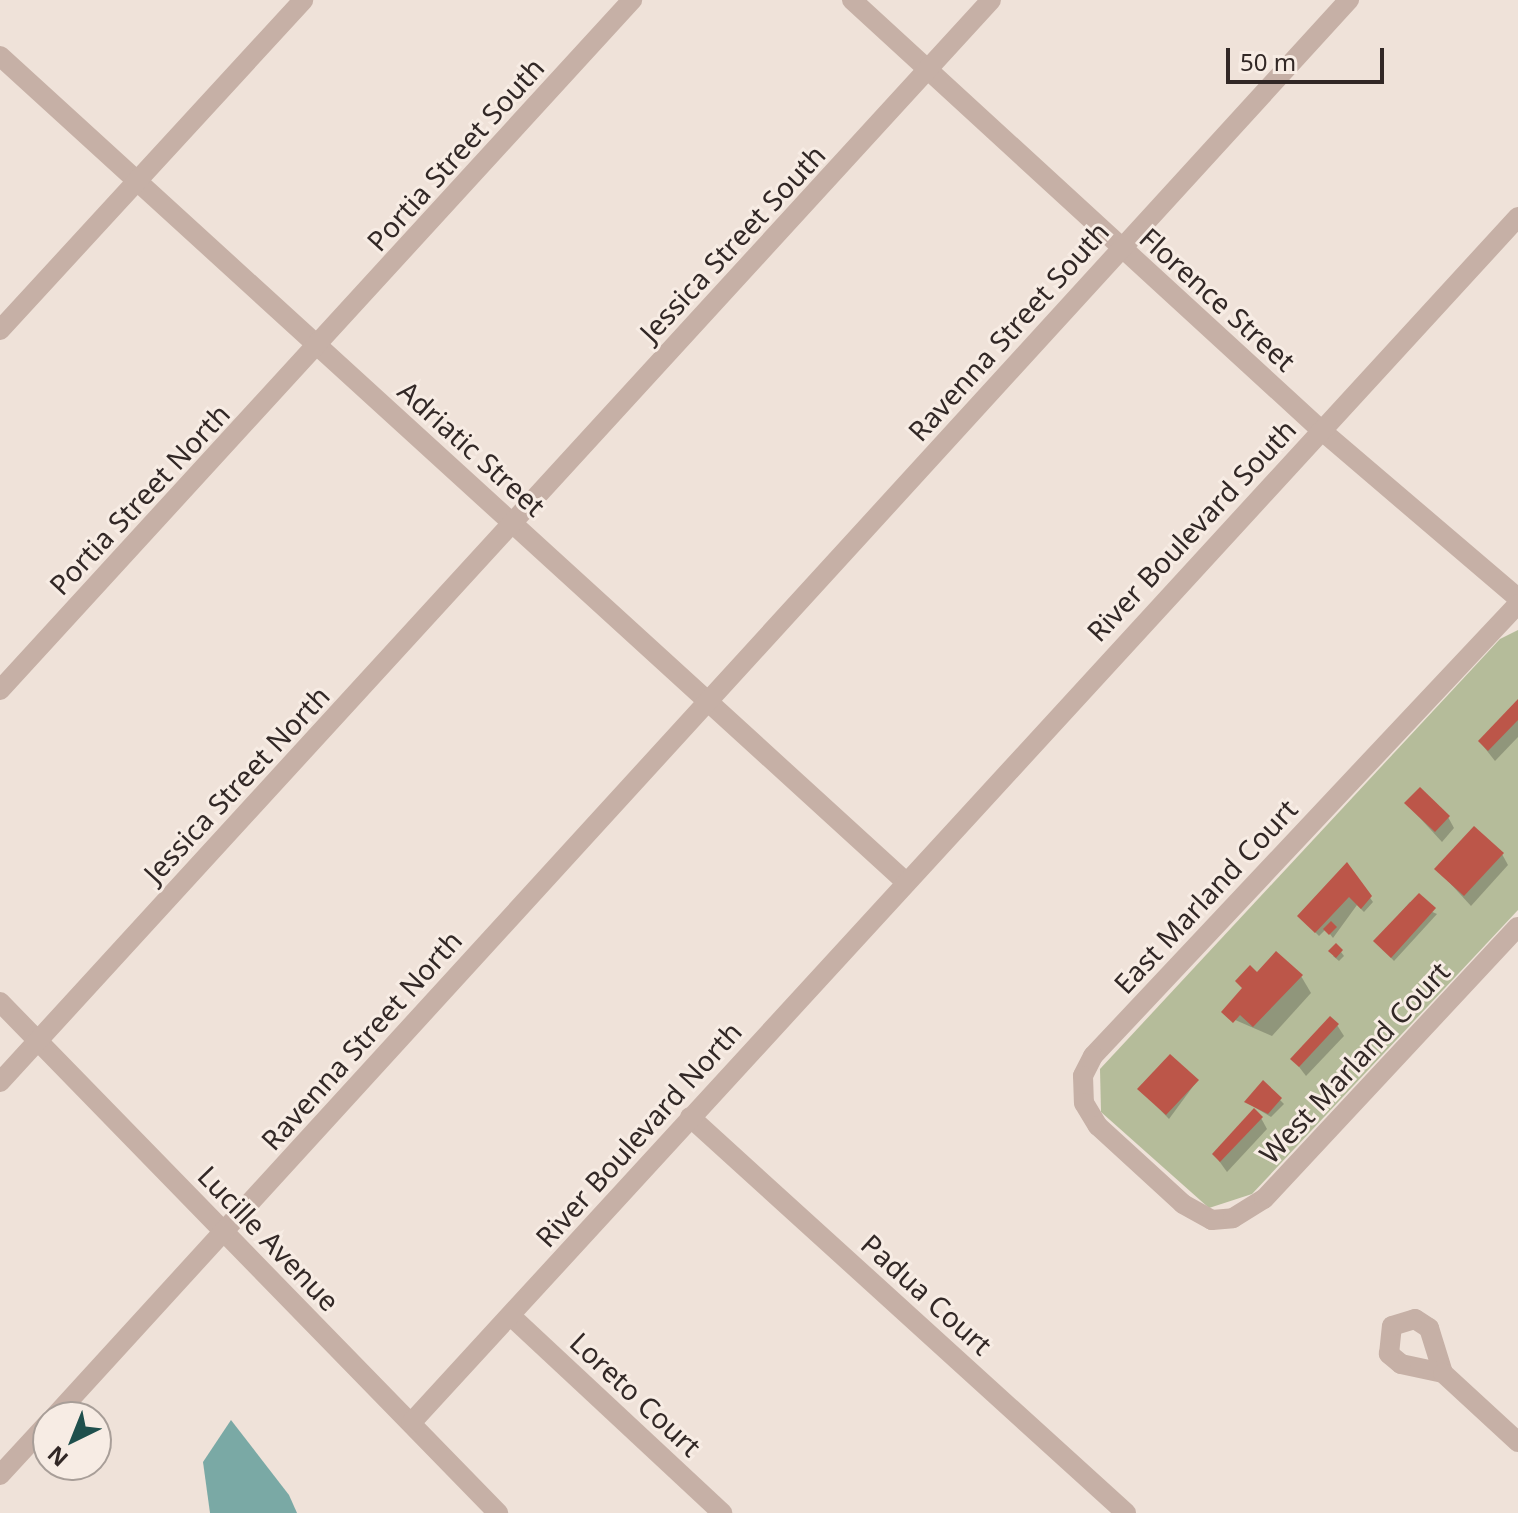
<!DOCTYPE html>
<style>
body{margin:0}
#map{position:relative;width:1518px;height:1513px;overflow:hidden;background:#efe2d9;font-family:"Noto Sans",sans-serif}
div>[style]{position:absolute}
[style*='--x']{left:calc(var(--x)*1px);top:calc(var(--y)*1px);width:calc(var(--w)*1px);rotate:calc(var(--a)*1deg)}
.green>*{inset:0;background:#b5bc9a}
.water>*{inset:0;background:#7aa9a5}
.shadow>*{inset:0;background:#0003}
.building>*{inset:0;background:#bc5649}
.minor>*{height:20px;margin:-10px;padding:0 10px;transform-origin:10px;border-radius:10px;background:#c6b0a6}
span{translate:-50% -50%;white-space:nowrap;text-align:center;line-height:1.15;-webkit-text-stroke:6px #f7ece4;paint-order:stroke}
.street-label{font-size:28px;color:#322826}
.north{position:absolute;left:32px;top:1401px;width:80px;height:80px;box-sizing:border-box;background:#f7ece4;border:2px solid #a89e98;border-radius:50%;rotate:223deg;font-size:22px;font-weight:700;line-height:32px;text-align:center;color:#322826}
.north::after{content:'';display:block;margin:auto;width:28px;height:36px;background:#1f504d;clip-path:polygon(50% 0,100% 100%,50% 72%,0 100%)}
.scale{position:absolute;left:1226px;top:48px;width:158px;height:36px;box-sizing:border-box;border:4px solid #322826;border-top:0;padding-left:10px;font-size:24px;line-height:28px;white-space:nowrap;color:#322826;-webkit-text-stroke:6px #f7ece4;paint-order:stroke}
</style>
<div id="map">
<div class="green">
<i style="clip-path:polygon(1518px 630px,1518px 910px,1252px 1194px,1209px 1208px,1101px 1112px,1100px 1069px,1500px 639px)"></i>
</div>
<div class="water">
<i style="clip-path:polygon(231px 1420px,289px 1495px,297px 1513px,210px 1513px,203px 1462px)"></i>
</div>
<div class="shadow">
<i style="clip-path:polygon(1518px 701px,1518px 737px,1495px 761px,1480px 742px)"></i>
<i style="clip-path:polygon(1407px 804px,1448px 817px,1454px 828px,1442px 842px)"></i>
<i style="clip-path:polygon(1502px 854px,1508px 865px,1471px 906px,1437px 869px)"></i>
<i style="clip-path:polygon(1347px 865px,1373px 902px,1364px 912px,1357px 905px,1333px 938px,1326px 929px,1319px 936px,1299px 916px)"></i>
<i style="clip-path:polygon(1410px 902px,1437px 914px,1394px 961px,1375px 941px)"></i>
<i style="clip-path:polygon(1341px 952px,1344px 956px,1339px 961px,1333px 956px)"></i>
<i style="clip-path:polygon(1257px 974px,1301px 976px,1311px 993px,1272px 1036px,1226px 1016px)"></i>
<i style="clip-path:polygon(1337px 1025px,1344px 1036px,1306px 1076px,1293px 1059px)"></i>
<i style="clip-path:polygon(1197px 1081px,1169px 1119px,1140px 1089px)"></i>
<i style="clip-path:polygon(1263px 1083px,1284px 1104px,1271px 1117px,1246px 1102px)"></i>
<i style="clip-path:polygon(1261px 1118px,1267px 1129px,1227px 1172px,1214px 1154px)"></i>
</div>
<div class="building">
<i style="clip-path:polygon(1518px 699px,1518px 720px,1488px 751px,1478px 741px)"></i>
<i style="clip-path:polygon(1420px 787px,1450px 816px,1435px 832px,1404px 803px)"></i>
<i style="clip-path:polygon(1474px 826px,1504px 853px,1464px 896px,1434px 869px)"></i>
<i style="clip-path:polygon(1347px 862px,1372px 896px,1361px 909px,1349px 897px,1315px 933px,1297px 916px)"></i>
<i style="clip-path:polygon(1419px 893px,1436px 908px,1391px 958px,1373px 941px)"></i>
<i style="clip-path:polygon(1331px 921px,1337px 927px,1329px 935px,1323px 929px)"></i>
<i style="clip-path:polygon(1336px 943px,1343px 950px,1336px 958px,1328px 951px)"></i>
<i style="clip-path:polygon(1276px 951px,1303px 975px,1253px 1027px,1240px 1015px,1233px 1023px,1221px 1012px,1242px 988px,1235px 981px,1250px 965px,1257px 972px)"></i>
<i style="clip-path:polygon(1330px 1016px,1339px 1024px,1299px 1067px,1290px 1059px)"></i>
<i style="clip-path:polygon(1170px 1054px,1199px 1080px,1166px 1115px,1137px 1089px)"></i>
<i style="clip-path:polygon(1263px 1080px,1282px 1098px,1268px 1114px,1244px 1102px)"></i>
<i style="clip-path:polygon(1254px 1108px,1263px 1117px,1220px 1162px,1212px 1154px)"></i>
</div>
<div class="minor">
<i style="--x:852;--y:0;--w:636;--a:42.52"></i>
<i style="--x:1321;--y:430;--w:259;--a:40.5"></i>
<i style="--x:0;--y:56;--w:1226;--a:42.36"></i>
<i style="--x:0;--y:330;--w:448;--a:-47.4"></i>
<i style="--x:1518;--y:604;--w:620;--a:133.24"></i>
<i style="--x:1093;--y:1056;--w:22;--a:117"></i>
<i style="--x:1083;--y:1076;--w:27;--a:88"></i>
<i style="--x:1084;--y:1103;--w:27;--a:59"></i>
<i style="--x:1098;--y:1126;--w:115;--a:42.5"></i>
<i style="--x:1183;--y:1204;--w:33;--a:29"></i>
<i style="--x:1212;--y:1220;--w:21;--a:-5"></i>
<i style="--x:1233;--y:1218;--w:36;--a:-32"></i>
<i style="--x:1264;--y:1199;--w:372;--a:-47"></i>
<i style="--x:0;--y:690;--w:936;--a:-47.51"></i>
<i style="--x:0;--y:1002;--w:714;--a:45.74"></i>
<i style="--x:0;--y:1082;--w:1467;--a:-47.51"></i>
<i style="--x:690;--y:1117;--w:589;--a:42.25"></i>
<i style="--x:511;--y:1316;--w:289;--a:43"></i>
<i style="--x:1415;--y:1319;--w:17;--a:33"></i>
<i style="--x:1429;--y:1328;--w:47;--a:72.7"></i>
<i style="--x:1443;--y:1373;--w:43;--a:-167.9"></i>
<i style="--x:1401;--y:1364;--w:16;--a:-140"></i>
<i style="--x:1389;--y:1354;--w:28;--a:-84"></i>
<i style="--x:1392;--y:1326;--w:24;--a:-17"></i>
<i style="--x:1443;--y:1373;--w:102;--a:42.6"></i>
<i style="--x:54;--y:1417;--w:1920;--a:-47.58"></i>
<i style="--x:411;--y:1423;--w:1637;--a:-47.45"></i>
<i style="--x:0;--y:1475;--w:71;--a:-47.3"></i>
</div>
<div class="street-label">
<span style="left:455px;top:154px;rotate:-48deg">Portia Street South</span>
<span style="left:732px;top:243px;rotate:-47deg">Jessica Street South</span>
<span style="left:1218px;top:299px;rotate:42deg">Florence Street</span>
<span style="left:1008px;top:331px;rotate:-48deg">Ravenna Street South</span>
<span style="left:472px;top:448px;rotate:42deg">Adriatic Street</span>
<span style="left:139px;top:499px;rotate:-47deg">Portia Street North</span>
<span style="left:1191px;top:530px;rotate:-47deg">River Boulevard South</span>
<span style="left:236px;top:784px;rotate:-47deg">Jessica Street North</span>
<span style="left:1205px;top:896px;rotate:-47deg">East Marland Court</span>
<span style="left:361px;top:1040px;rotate:-48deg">Ravenna Street North</span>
<span style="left:1354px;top:1062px;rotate:-47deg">West Marland Court</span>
<span style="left:638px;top:1134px;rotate:-48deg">River Boulevard North</span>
<span style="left:269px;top:1238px;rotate:46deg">Lucille Avenue</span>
<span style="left:927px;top:1294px;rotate:42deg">Padua Court</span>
<span style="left:636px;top:1394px;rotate:43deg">Loreto Court</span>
</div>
<div class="north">N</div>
<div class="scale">50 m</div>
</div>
